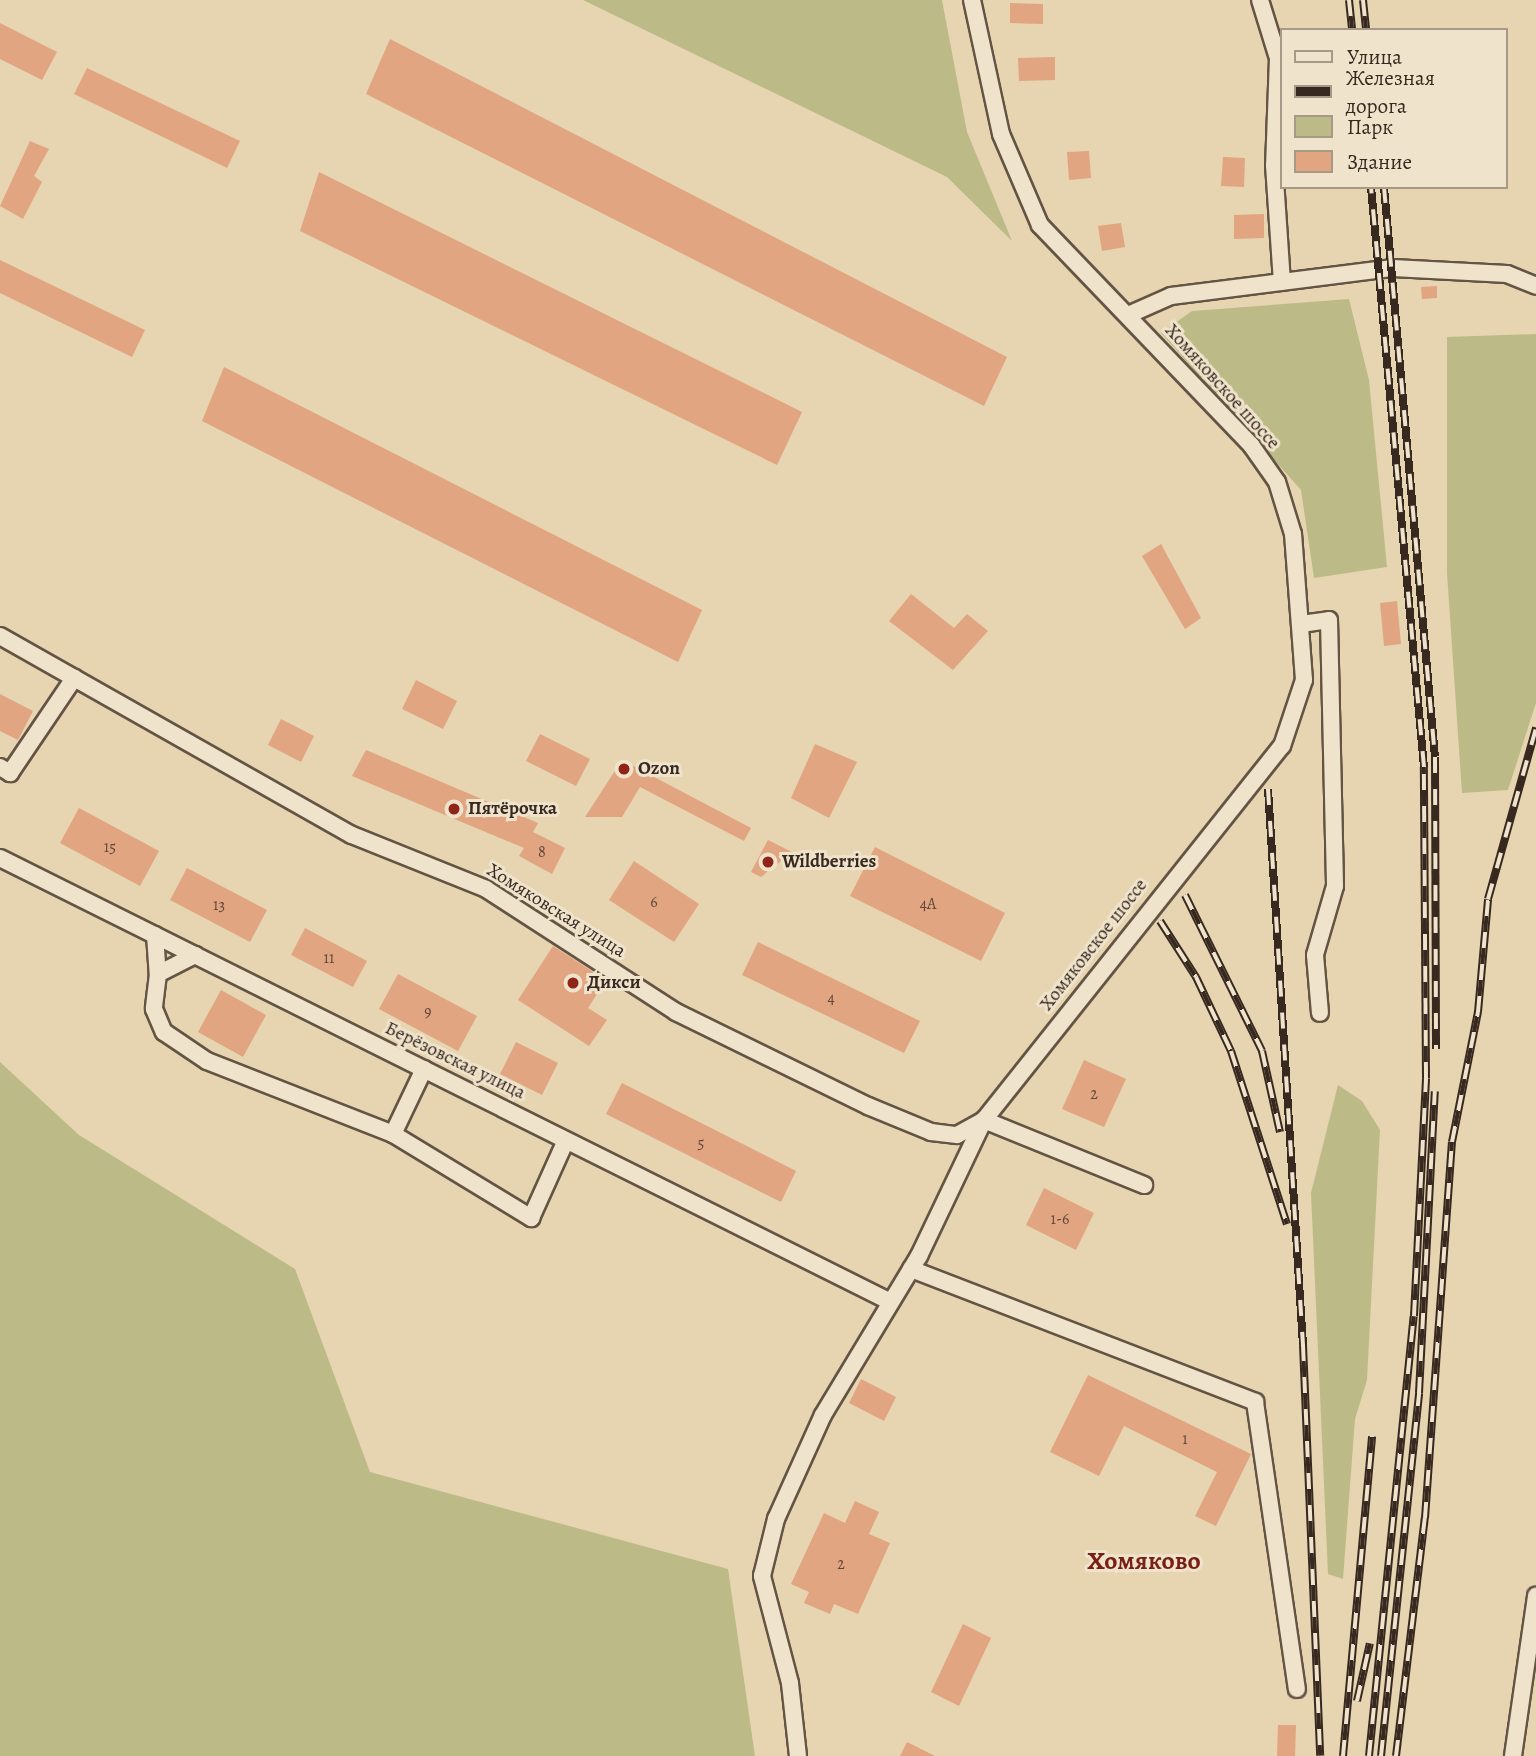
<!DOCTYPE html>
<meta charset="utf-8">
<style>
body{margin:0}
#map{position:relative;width:1536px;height:1756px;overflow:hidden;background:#e7d4b0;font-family:Alegreya,serif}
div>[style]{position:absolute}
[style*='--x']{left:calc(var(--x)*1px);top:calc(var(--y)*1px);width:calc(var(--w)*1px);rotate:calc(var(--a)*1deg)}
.green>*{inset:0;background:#bcbb87}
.building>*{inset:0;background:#e1a581}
.roads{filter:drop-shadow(2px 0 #645444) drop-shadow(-2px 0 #645444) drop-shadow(0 2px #645444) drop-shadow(0 -2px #645444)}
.minor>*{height:16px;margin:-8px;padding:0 8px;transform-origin:8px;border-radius:8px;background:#efe3cc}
.rail>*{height:8px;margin-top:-4px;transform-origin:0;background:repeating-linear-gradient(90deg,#efe3cc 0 16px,#382920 0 32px);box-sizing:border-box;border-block:2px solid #382920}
.dots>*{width:19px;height:19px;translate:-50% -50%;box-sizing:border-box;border:4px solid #efe3cc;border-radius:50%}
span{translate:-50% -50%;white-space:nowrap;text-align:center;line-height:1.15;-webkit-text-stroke:6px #efe3cc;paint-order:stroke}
.number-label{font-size:16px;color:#624838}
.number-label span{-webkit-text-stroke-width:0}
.street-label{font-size:19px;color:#382920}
.poi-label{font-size:19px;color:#382920;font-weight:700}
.left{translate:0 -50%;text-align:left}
.district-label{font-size:26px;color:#7a1f14;font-weight:700}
.legend{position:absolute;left:1280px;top:28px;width:228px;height:161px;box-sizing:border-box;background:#efe3cc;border:2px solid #a69987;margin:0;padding:9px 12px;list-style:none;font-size:21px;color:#382920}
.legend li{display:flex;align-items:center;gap:14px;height:35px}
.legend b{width:35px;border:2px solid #a69987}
</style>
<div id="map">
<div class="green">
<i style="clip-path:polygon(583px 0,942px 0,967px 132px,1012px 241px,947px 177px)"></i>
<i style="clip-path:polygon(1349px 299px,1369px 380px,1387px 567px,1314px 578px,1301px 490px,1161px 333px,1192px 311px)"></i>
<i style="clip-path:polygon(1536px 334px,1536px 703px,1508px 790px,1462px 793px,1447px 573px,1447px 337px)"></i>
<i style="clip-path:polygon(0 1062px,79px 1135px,295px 1269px,370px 1472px,728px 1569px,755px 1756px,0 1756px)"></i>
<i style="clip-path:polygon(1338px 1085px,1362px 1101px,1380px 1130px,1367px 1380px,1355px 1419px,1343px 1579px,1328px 1574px,1311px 1193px)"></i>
</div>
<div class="building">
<i style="clip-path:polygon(1010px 3px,1043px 4px,1043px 24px,1010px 23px)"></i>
<i style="clip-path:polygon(0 23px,57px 52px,42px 80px,0 59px)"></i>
<i style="clip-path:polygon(390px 39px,1007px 357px,984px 406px,366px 94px)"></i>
<i style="clip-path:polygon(1055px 57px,1055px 80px,1019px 81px,1018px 58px)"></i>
<i style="clip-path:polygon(87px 68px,240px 141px,227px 168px,74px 94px)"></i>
<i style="clip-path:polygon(30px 141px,49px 149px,34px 176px,42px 182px,23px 219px,0 206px)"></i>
<i style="clip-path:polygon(1089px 151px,1091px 178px,1069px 180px,1067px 152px)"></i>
<i style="clip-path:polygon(1223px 157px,1245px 158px,1244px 187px,1221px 186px)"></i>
<i style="clip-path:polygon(319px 172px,802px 412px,777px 465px,300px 231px)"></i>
<i style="clip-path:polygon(1264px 214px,1264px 238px,1234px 239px,1234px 215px)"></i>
<i style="clip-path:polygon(1121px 223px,1125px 247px,1102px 251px,1098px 226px)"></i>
<i style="clip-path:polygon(0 260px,145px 330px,132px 357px,0 293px)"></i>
<i style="clip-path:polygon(1437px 286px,1437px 298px,1422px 299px,1421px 287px)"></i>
<i style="clip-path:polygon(224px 367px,702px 610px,678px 662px,202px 421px)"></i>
<i style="clip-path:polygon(1161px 544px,1201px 618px,1185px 629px,1142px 556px)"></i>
<i style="clip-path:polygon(911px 594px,954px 628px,967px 614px,988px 631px,953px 670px,889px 621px)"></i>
<i style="clip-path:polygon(1397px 601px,1401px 644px,1384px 646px,1380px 603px)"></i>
<i style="clip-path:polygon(416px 680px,457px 701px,443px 729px,402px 709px)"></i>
<i style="clip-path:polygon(0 694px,33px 711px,18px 740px,0 731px)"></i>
<i style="clip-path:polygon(281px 719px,314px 736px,301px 762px,268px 745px)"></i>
<i style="clip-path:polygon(540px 734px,590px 759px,576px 786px,526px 761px)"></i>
<i style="clip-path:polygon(815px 744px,857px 762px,829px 818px,791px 798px)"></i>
<i style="clip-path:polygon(366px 750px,538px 823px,533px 832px,565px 848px,552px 874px,519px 856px,524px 848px,352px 776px)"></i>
<i style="clip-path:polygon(622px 760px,751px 828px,744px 841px,640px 787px,622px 817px,585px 817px)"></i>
<i style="clip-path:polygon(79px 808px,159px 851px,140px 886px,60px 843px)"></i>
<i style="clip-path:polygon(768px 840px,792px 852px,761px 877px,751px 872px)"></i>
<i style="clip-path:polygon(875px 847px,1005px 913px,981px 961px,850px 896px)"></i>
<i style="clip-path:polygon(634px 861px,699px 904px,674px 942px,609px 900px)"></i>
<i style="clip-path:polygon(187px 868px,267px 910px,250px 942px,170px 900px)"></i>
<i style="clip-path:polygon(305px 928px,367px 961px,353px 987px,291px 955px)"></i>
<i style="clip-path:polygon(758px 942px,920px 1021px,904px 1053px,742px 975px)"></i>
<i style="clip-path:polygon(553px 946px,606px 980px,588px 1008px,607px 1020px,589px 1046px,518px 1000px)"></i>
<i style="clip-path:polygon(398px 974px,477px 1016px,458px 1051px,379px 1009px)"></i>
<i style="clip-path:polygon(221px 990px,266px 1015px,243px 1057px,198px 1032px)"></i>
<i style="clip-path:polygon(516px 1042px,558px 1063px,542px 1095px,500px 1074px)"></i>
<i style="clip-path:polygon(1084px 1060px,1126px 1079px,1104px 1127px,1062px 1109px)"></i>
<i style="clip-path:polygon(622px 1083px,796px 1171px,781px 1202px,606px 1114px)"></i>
<i style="clip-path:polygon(1044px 1188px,1094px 1213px,1076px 1250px,1026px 1225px)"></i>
<i style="clip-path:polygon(1088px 1375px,1251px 1454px,1216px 1526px,1195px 1516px,1217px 1472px,1124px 1426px,1099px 1476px,1050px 1452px)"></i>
<i style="clip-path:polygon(861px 1379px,896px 1397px,884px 1421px,849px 1403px)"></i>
<i style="clip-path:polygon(855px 1501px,879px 1512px,869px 1534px,890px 1543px,858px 1614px,834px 1604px,830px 1614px,804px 1603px,809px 1592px,791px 1584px,824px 1513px,845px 1523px)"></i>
<i style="clip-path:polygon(963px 1624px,991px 1638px,959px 1706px,931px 1692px)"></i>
<i style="clip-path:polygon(1278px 1725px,1296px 1725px,1295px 1756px,1277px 1756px)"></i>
<i style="clip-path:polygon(907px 1742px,935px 1756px,900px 1756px)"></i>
</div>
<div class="roads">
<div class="minor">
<i style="--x:1260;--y:0;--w:61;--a:72.8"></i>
<i style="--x:1278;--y:58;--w:107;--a:92.1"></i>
<i style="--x:1274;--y:165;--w:117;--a:86.1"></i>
<i style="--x:1128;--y:315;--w:47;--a:-23.8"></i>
<i style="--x:1171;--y:296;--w:224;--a:-7.2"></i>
<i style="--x:1393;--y:268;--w:114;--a:3"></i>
<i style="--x:1507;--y:274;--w:31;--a:22"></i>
<i style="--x:1301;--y:624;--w:28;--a:-8"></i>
<i style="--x:1329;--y:620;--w:266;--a:88.7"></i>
<i style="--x:1335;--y:886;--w:72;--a:106.2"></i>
<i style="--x:1315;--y:955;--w:58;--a:85.1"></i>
<i style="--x:0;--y:636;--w:404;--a:29.5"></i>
<i style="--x:352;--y:835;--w:144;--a:21.9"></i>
<i style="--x:486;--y:889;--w:226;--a:32.9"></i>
<i style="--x:676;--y:1012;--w:214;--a:26.1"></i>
<i style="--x:868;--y:1106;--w:68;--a:22.4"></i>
<i style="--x:931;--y:1132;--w:26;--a:7"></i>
<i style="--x:957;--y:1135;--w:31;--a:-29"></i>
<i style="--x:0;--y:767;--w:12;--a:31"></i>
<i style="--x:10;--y:773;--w:115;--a:-56"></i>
<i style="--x:0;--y:858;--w:995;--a:26.49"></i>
<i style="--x:155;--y:935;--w:39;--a:86"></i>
<i style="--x:158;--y:974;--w:42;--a:-27.2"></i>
<i style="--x:158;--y:974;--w:35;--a:97"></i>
<i style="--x:154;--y:1009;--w:25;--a:67"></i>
<i style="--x:164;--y:1032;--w:52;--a:34"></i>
<i style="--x:207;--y:1061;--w:200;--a:21.4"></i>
<i style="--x:393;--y:1134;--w:162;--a:31.3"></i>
<i style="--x:531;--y:1218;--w:85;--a:-65.8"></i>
<i style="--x:984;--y:1120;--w:173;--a:22.1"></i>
<i style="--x:393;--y:1134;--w:72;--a:-64.5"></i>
<i style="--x:911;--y:1269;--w:369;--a:21.1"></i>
<i style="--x:1255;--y:1402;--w:290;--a:81.7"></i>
<i style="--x:798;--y:1756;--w:73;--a:-96.3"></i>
<i style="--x:790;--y:1683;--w:111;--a:-104.7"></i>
<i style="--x:762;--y:1576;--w:59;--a:-76.2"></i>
<i style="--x:776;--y:1519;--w:114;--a:-65.7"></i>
<i style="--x:823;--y:1415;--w:186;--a:-58.9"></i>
<i style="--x:919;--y:1256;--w:151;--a:-64.5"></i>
<i style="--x:984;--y:1120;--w:478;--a:-51.5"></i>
<i style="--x:1282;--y:746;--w:70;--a:-71.6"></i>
<i style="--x:1304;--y:680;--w:146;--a:-94.3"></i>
<i style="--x:1293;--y:534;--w:54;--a:-107.1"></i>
<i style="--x:1277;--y:482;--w:45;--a:-125.1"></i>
<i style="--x:1251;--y:445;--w:305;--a:-133.8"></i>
<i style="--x:1040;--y:225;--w:99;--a:-113.2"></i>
<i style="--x:1001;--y:134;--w:137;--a:-102.2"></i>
<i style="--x:1513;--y:1756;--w:162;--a:-81.8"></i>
</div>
</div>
<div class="rail">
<i style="--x:1349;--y:0;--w:30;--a:84"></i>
<i style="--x:1363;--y:0;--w:30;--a:84"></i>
<i style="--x:1384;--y:187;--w:572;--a:84.89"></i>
<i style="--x:1435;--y:757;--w:292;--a:89.8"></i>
<i style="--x:1268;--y:789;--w:557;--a:86.4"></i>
<i style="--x:1303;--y:1345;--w:411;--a:87.6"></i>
<i style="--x:1185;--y:895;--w:174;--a:63.7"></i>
<i style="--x:1262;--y:1051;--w:83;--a:77.5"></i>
<i style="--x:1160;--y:921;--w:67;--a:57.3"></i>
<i style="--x:1196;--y:977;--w:82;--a:64.7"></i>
<i style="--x:1231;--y:1051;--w:182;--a:72.1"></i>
<i style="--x:1357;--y:1701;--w:59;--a:-77.4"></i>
<i style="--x:1343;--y:1756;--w:321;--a:-84.8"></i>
<i style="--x:1369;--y:1756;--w:442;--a:-84.2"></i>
<i style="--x:1414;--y:1316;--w:238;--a:-87.1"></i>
<i style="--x:1426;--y:1078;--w:311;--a:-90.4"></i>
<i style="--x:1424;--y:767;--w:582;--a:-95.22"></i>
<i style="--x:1381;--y:1756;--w:365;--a:-84"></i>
<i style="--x:1419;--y:1393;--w:302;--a:-87"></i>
<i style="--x:1396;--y:1756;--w:240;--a:-83.1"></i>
<i style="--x:1425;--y:1518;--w:377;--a:-85.9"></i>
<i style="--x:1452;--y:1142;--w:133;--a:-78.7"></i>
<i style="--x:1478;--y:1012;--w:113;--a:-84.9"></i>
<i style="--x:1488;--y:899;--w:178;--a:-74.3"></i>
</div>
<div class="dots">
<i style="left:624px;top:769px;background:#8f2418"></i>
<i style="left:454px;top:809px;background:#8f2418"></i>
<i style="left:768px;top:862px;background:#8f2418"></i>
<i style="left:573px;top:983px;background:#8f2418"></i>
</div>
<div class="number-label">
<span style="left:110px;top:847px">15</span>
<span style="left:542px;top:852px">8</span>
<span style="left:654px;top:902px">6</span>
<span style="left:928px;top:904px">4А</span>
<span style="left:219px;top:905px">13</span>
<span style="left:329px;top:958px">11</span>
<span style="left:831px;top:998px">4</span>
<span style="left:428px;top:1012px">9</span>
<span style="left:1094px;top:1094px">2</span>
<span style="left:701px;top:1143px">5</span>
<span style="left:1060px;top:1219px">1-6</span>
<span style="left:1185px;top:1439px">1</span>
<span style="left:841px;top:1564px">2</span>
</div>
<div class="street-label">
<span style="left:1222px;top:387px;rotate:48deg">Хомяковское шоссе</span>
<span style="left:556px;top:911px;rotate:32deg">Хомяковская улица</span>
<span style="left:1094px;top:945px;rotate:-52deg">Хомяковское шоссе</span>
<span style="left:455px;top:1061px;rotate:26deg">Берёзовская улица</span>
</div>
<div class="poi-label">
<span class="left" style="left:638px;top:769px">Ozon</span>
<span class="left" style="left:468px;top:809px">Пятёрочка</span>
<span class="left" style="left:782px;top:862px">Wildberries</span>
<span class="left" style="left:587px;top:983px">Дикси</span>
</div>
<div class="district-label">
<span style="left:1144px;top:1561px">Хомяково</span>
</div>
<ul class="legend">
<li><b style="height:9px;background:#efe3cc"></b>Улица</li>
<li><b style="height:9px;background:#382920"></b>Железная дорога</li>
<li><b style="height:19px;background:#bcbb87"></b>Парк</li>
<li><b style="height:19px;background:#e1a581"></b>Здание</li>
</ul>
</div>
